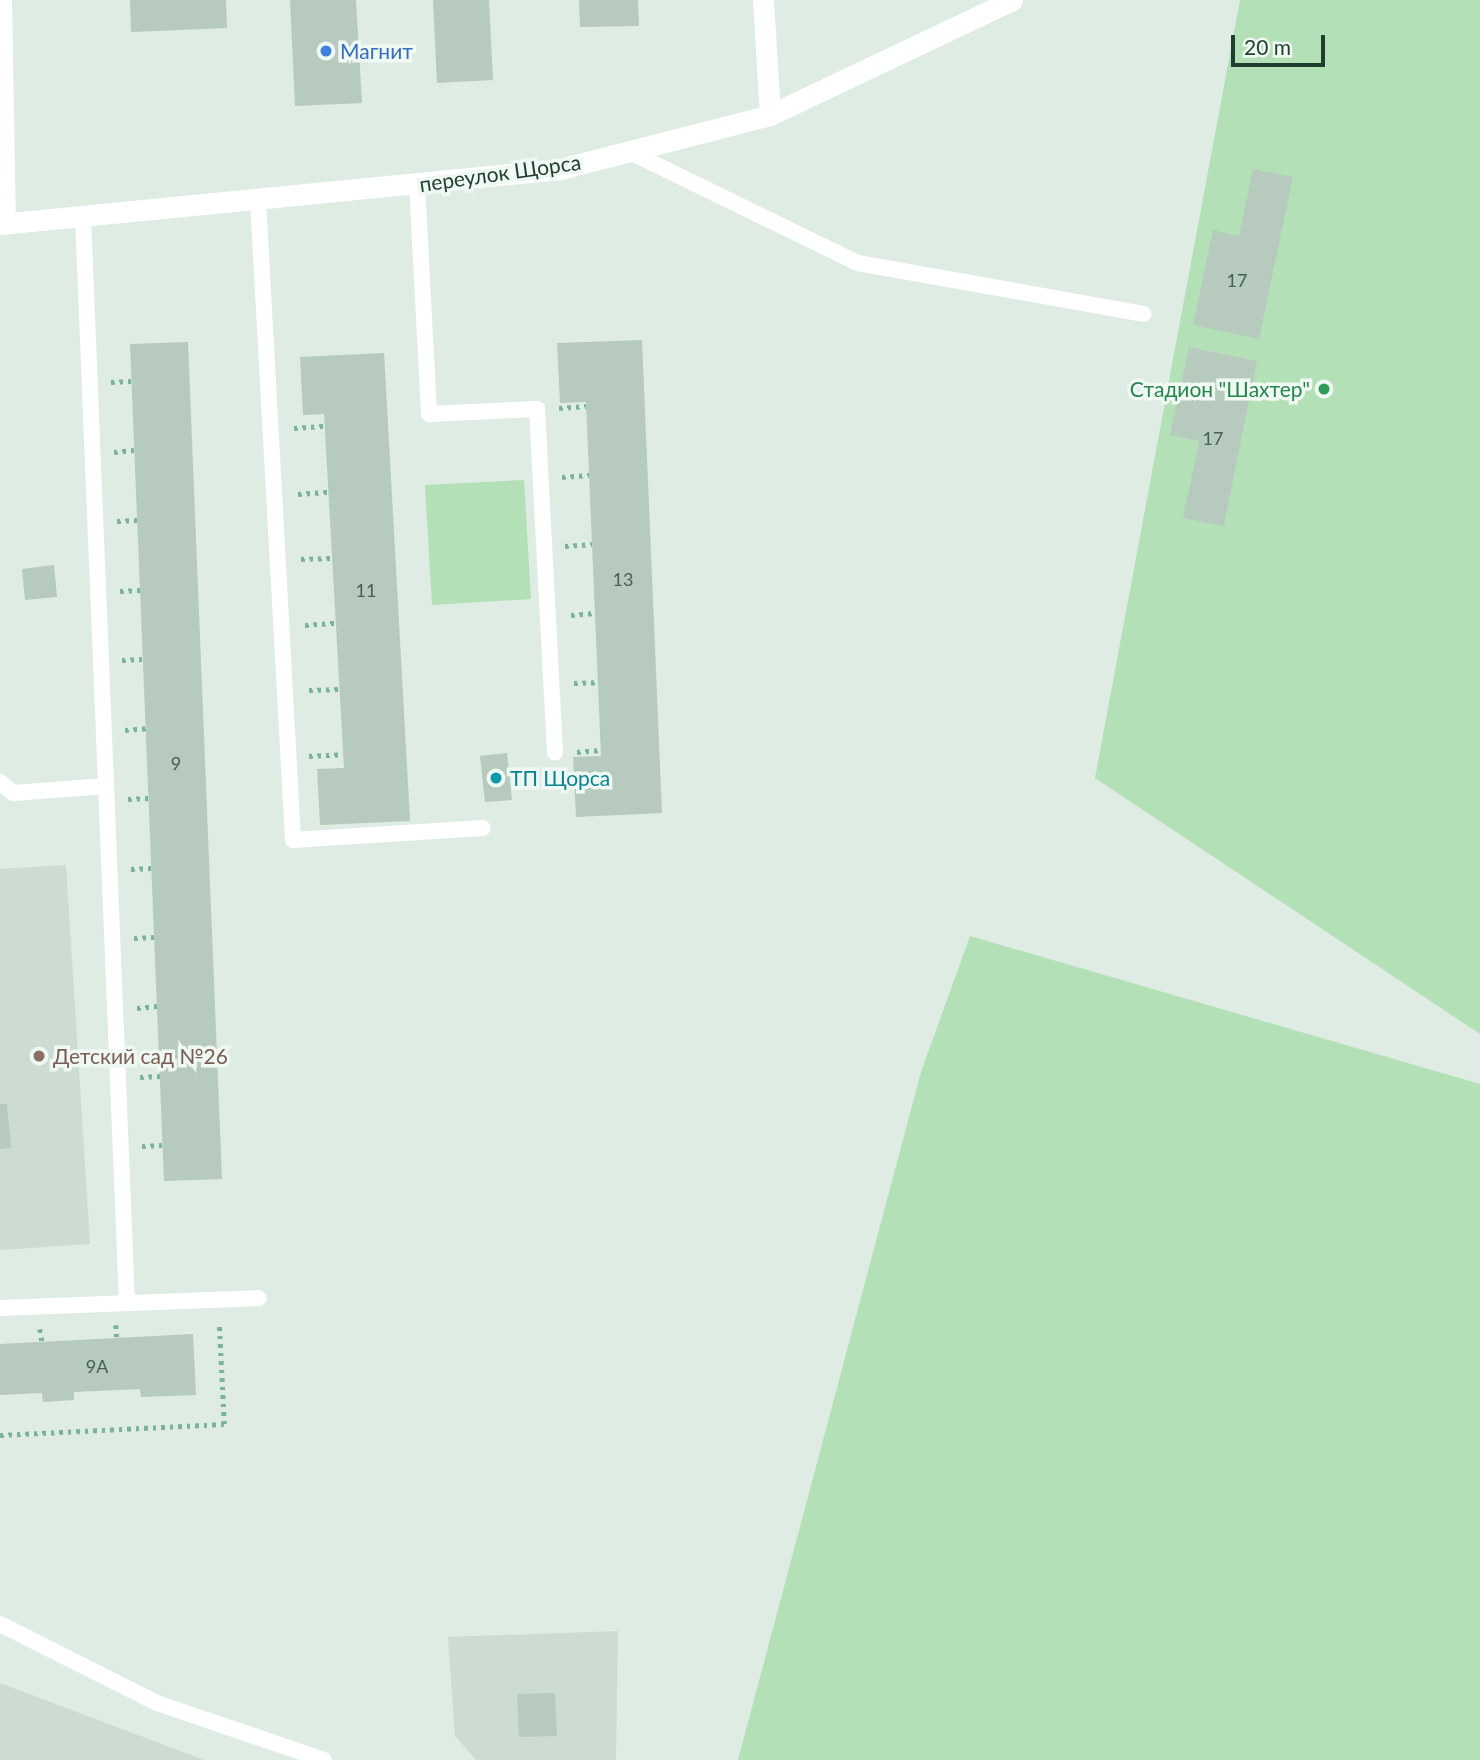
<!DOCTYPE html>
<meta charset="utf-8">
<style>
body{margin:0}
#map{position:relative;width:1480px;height:1760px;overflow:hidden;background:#deece3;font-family:Lato,sans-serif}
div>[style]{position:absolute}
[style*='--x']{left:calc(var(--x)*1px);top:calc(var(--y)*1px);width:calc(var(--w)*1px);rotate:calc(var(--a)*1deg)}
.built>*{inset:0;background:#ccdcd2}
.green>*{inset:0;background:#b4e0b7}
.building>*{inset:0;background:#b6cabe}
.path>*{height:4.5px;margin-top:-2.25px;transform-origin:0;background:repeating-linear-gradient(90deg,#7bb396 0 3.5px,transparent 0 8.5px)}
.service>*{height:16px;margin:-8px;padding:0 8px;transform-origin:8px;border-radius:8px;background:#fff}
.minor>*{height:21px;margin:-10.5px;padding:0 10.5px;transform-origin:10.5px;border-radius:10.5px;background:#fff}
.dots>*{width:19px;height:19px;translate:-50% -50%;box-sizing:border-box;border:4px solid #eff8f2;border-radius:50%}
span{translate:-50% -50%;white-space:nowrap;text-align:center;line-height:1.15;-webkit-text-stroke:7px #eff8f2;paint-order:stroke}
.number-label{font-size:18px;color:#446152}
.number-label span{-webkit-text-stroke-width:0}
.shop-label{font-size:21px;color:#366cbe}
.left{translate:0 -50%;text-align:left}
.street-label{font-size:21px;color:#1e3e2e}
.leisure-label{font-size:21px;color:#27864d}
.right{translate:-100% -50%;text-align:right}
.culture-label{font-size:21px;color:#0d838f}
.education-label{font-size:21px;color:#785e54}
.scale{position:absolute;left:1231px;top:35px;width:94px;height:32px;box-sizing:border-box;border:4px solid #1e3e2e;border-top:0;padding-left:9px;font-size:21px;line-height:24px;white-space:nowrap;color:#1e3e2e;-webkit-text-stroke:5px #eff8f2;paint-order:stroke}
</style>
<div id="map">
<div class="built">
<i style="clip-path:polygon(66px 865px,90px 1244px,0 1250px,0 869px)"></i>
<i style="clip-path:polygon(618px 1631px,616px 1760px,476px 1760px,455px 1736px,448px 1637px)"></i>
<i style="clip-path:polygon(0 1683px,204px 1760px,0 1760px)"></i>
</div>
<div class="green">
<i style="clip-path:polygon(1240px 0,1480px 0,1480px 1034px,1095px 778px)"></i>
<i style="clip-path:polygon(524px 480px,531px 599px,432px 605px,425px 485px)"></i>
<i style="clip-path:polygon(970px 936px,1480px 1084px,1480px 1760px,738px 1760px,921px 1072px)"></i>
</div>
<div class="building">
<i style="clip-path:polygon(130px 0,226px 0,227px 28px,131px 32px)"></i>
<i style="clip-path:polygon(290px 0,356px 0,362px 103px,295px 106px)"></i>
<i style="clip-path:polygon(433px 0,489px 0,493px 80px,437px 83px)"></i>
<i style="clip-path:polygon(579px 0,638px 0,639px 26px,580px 27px)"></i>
<i style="clip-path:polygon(1253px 169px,1293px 177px,1259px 339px,1193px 325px,1213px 230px,1239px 236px)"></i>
<i style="clip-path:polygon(642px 340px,662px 813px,576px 817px,573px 757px,601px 756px,586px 402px,560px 403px,557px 343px)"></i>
<i style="clip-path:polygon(188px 342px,222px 1179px,164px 1181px,130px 344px)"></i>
<i style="clip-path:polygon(1189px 347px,1257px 361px,1224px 526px,1183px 518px,1199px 441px,1170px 435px)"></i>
<i style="clip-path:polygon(384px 353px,410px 821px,320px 825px,317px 769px,344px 768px,324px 414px,303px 415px,300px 357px)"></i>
<i style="clip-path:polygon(54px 565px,57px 597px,25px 600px,22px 569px)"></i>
<i style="clip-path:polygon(507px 753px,512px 800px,485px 802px,480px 756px)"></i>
<i style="clip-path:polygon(0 1104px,7px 1104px,11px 1148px,0 1149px)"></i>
<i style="clip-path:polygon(193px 1334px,196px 1395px,141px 1397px,140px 1389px,74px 1392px,74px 1400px,43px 1402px,42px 1393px,0 1395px,0 1344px)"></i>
<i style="clip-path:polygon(555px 1693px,557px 1736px,519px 1737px,517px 1694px)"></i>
</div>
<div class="path">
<i style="--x:111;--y:382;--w:20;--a:-3"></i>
<i style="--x:559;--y:408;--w:27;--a:-4"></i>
<i style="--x:294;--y:428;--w:31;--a:-4"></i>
<i style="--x:114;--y:452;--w:20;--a:-6"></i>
<i style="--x:562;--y:477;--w:27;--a:-4"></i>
<i style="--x:298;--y:494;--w:31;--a:-4"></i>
<i style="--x:117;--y:521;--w:20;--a:-3"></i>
<i style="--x:565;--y:546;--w:27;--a:-4"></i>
<i style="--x:301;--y:559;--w:31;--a:-2"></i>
<i style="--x:120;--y:591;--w:20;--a:-3"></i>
<i style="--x:571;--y:615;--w:24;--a:-5"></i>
<i style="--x:305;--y:625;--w:31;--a:-4"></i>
<i style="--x:122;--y:660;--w:20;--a:-3"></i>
<i style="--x:574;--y:683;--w:24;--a:-2"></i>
<i style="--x:309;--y:690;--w:30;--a:-2"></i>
<i style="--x:125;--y:730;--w:21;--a:-5"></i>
<i style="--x:577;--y:752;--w:23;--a:-5"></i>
<i style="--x:309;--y:756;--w:34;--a:-3"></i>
<i style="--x:128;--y:799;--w:20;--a:-3"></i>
<i style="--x:131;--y:869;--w:20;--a:-3"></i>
<i style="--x:134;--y:938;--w:20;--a:-3"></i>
<i style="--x:137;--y:1008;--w:20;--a:-6"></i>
<i style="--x:140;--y:1077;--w:20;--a:-3"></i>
<i style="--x:142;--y:1146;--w:20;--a:-3"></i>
<i style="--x:116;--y:1325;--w:13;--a:86"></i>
<i style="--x:40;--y:1329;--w:13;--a:81"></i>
<i style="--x:0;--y:1435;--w:224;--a:-2.8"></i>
<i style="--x:224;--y:1424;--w:101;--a:-92.8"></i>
</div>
<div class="service">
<i style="--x:4;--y:0;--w:223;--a:89"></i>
<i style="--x:628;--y:151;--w:256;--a:26"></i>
<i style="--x:858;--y:263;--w:290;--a:10.1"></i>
<i style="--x:417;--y:184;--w:230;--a:87"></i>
<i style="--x:429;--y:414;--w:108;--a:-2.7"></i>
<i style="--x:537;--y:409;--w:344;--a:87"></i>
<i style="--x:258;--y:200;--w:641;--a:86.87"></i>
<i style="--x:293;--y:840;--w:190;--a:-3.6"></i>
<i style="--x:83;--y:217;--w:1087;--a:87.68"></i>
<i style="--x:0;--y:782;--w:17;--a:40"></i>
<i style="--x:13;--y:793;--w:93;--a:-4.3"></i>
<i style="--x:0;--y:1308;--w:259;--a:-2.2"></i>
<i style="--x:0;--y:1624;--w:176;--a:26.7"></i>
<i style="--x:157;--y:1703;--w:176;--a:18.8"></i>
</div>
<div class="minor">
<i style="--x:763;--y:0;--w:115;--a:86.5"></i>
<i style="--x:0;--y:224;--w:563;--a:-5.61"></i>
<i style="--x:560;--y:169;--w:217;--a:-14.4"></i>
<i style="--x:770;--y:115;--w:268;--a:-25.4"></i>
</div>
<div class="dots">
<i style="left:326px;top:51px;background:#3f7fe0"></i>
<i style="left:1324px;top:389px;background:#2e9e5b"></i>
<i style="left:496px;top:778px;background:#0f9aa8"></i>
<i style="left:39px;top:1056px;background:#8d6e63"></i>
</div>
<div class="number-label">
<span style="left:1237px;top:280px">17</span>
<span style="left:1213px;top:438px">17</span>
<span style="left:623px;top:579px">13</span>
<span style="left:366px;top:590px">11</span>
<span style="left:176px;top:763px">9</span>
<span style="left:97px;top:1366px">9А</span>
</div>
<div class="shop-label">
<span class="left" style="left:340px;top:51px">Магнит</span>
</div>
<div class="street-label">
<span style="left:500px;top:173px;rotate:-8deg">переулок Щорса</span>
</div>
<div class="leisure-label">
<span class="right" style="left:1310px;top:389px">Стадион "Шахтер"</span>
</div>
<div class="culture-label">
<span class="left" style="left:510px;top:778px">ТП Щорса</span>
</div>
<div class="education-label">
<span class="left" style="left:53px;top:1056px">Детский сад №26</span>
</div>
<div class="scale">20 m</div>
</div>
